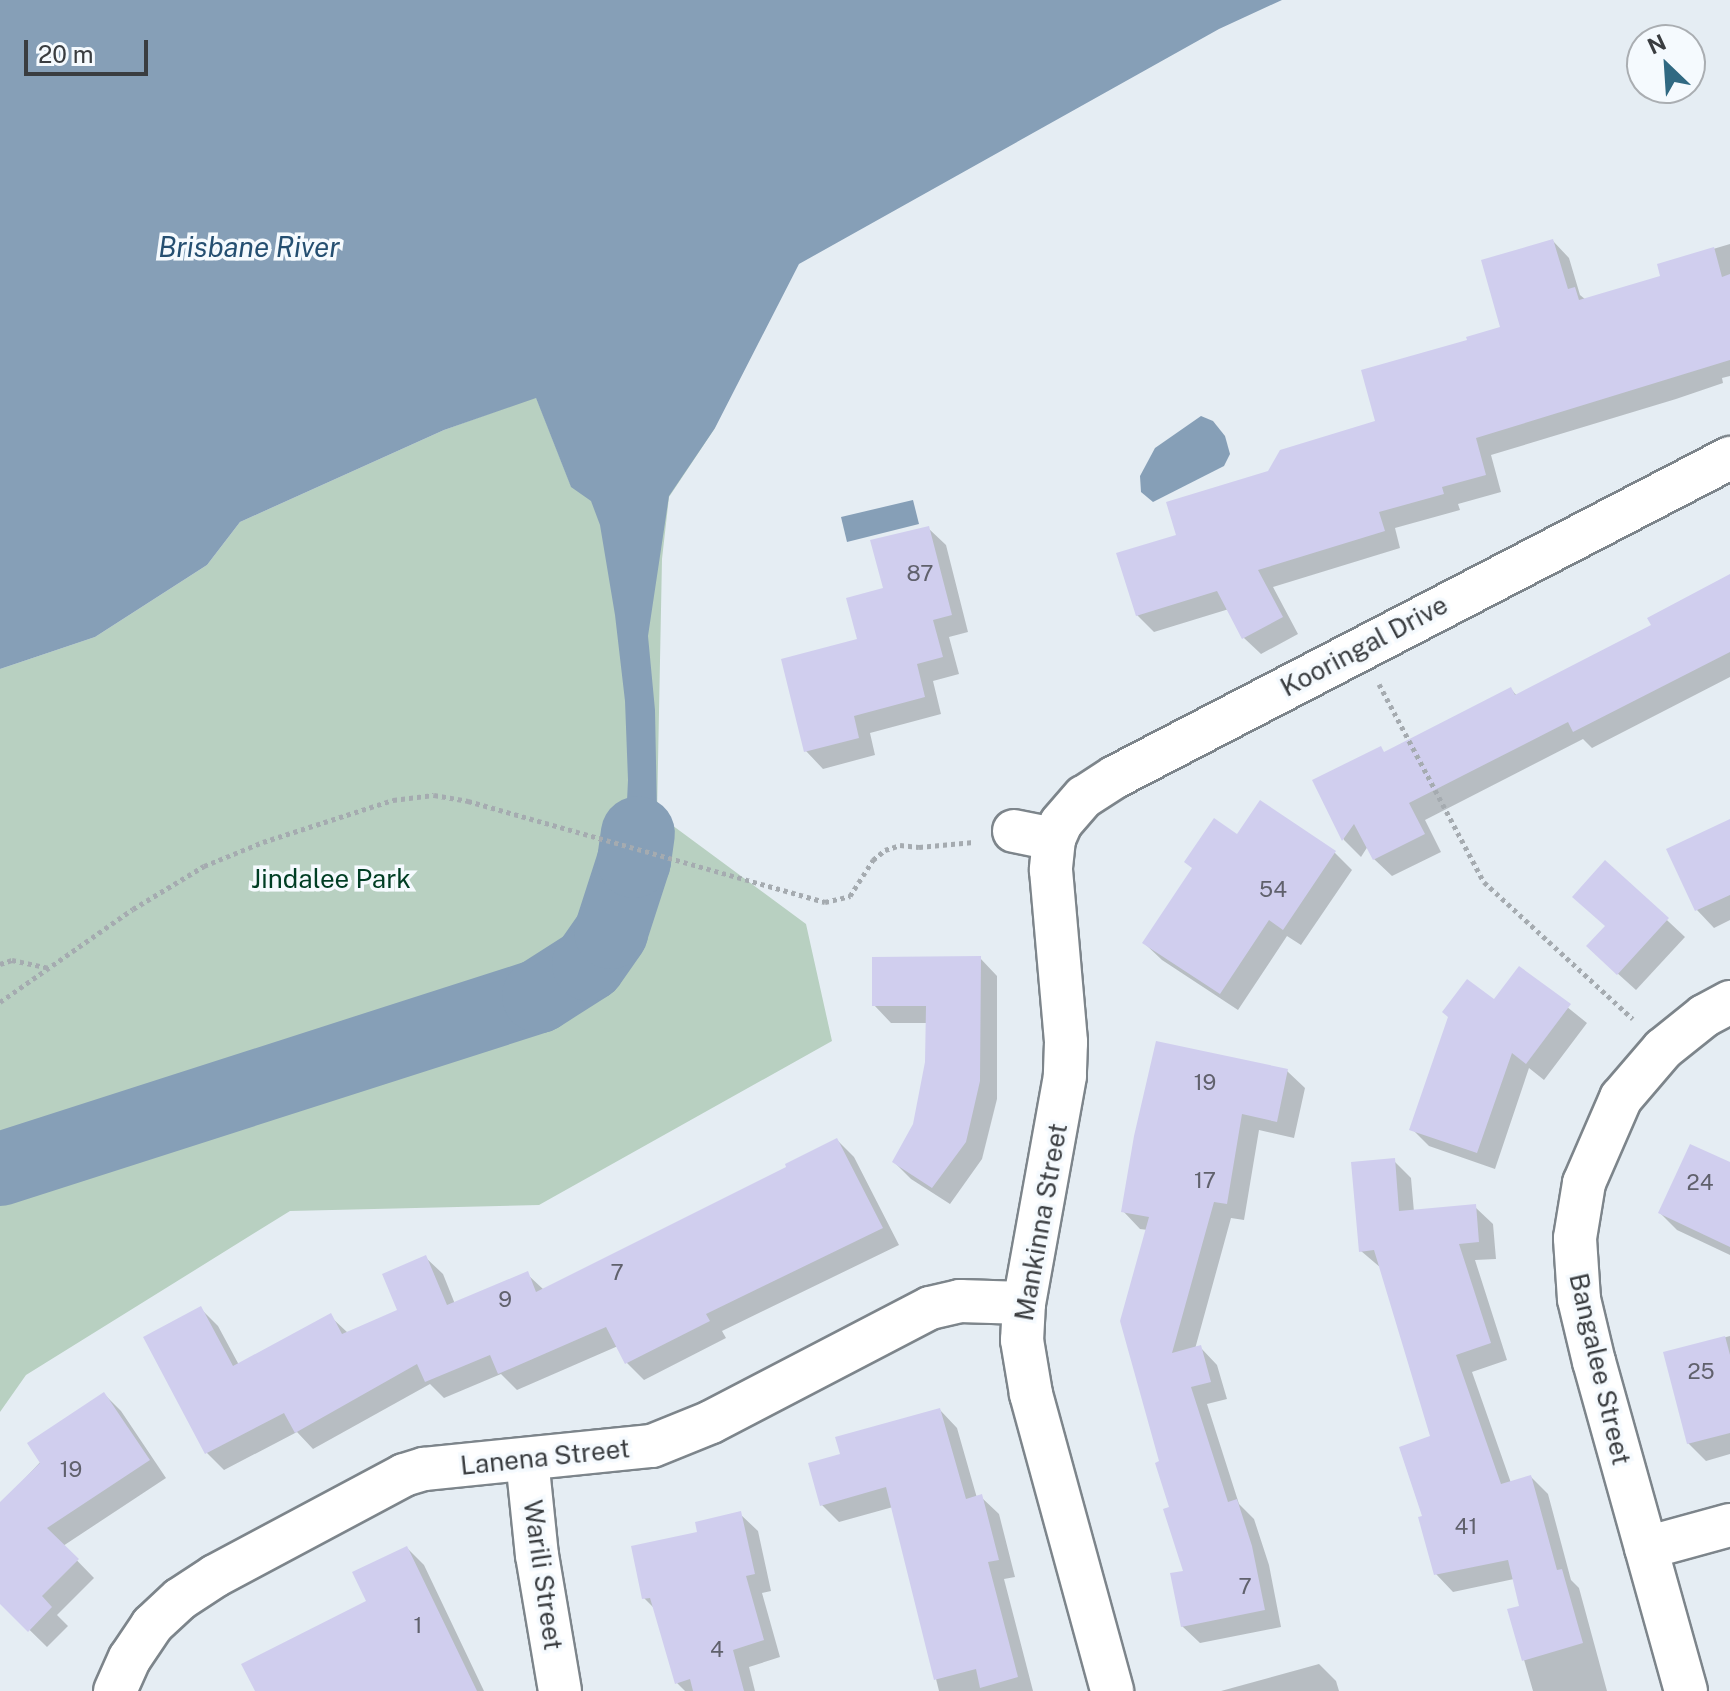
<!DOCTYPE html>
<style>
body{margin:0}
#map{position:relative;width:1730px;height:1691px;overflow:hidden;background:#e5edf3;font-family:"Public Sans",sans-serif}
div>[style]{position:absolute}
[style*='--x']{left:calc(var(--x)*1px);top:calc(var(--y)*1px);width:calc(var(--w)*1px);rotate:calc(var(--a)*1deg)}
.green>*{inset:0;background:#b8d0c1}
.water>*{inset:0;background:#869fb7}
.shadow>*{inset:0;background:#0003}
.river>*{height:74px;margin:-37px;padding:0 37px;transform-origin:37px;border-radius:37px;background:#869fb7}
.building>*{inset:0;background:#d0ceee}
.path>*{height:5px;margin-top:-2.5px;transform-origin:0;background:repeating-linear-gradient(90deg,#a5abb0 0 4px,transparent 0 8px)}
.roads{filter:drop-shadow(2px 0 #7d858b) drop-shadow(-2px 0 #7d858b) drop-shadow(0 2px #7d858b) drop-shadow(0 -2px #7d858b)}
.minor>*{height:42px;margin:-21px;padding:0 21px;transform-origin:21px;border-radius:21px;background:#fff}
span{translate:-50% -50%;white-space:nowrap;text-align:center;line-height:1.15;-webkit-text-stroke:7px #f5fafe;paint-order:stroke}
.number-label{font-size:22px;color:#60616c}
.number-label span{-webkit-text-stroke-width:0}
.street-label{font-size:26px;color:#3a3d40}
.park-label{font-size:26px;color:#003e24}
.water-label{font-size:28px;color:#254f71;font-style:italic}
.north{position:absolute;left:1626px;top:24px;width:80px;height:80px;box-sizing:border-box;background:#f5fafe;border:2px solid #aaaeb2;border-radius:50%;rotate:335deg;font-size:22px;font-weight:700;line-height:32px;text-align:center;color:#3a3d40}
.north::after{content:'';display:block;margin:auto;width:28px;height:36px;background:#306982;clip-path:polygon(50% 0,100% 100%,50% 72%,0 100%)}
.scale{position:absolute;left:24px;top:40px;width:124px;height:36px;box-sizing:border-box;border:4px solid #3a3d40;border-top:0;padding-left:10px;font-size:24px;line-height:28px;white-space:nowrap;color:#3a3d40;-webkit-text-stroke:6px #f5fafe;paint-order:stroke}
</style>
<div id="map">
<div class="green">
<i style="clip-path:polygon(536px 397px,571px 486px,715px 428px,669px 497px,662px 559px,657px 814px,806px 924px,832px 1041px,539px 1205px,290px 1211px,26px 1375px,0 1412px,0 669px,95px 637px,207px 565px,240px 522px,444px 430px)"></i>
</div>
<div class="water">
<i style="clip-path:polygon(0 0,1282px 0,1219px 29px,799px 264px,715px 428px,669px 496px,648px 636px,655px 710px,657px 814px,644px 871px,611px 932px,624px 864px,628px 780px,625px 701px,615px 615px,600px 525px,591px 501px,571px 487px,536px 398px,444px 430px,240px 522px,207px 565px,95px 637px,0 669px)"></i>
<i style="clip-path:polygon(1201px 416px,1213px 421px,1225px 436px,1230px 454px,1224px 466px,1153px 502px,1141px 492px,1140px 476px,1155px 448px)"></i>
<i style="clip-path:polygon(913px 500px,919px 524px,847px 542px,841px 517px)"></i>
</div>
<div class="shadow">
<i style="clip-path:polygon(1553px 241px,1569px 258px,1580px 295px,1586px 300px,1663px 277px,1659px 265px,1730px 244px,1730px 376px,1722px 378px,1723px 383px,1676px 399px,1491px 455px,1501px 492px,1458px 504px,1460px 510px,1395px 528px,1400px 548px,1273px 587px,1298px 634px,1261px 654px,1244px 638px,1229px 609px,1154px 632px,1137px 615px,1178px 536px,1269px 472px,1378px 423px,1469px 342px,1503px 328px)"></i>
<i style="clip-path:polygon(928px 528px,946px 545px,968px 632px,949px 637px,959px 674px,933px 681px,941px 714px,870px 733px,875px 755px,823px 769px,806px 751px,885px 590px)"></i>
<i style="clip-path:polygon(1730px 576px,1730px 677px,1592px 748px,1583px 739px,1425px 820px,1441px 852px,1392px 876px,1374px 859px,1368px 846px,1361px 857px,1344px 840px,1315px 781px,1385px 754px,1511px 689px,1517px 696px,1654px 626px)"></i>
<i style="clip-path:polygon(1730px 821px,1730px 920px,1714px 928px,1697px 910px,1668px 850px)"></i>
<i style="clip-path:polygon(1237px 837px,1335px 853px,1352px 870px,1301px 945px,1287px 936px,1238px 1010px,1162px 960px,1144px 943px)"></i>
<i style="clip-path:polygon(1606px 863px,1685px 937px,1636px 990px,1606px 963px)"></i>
<i style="clip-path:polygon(980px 958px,997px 976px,997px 1099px,982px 1159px,950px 1204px,911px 1179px,894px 1162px,915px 1125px,927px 1062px,928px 1023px,891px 1023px,874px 1005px)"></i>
<i style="clip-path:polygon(1520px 969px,1587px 1023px,1544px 1080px,1529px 1068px,1495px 1169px,1429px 1146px,1412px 1129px)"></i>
<i style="clip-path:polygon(1287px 1071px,1305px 1088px,1294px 1138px,1259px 1130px,1244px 1220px,1231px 1218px,1195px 1349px,1200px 1347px,1217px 1365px,1227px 1399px,1207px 1404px,1239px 1504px,1254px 1519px,1269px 1565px,1281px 1627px,1200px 1643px,1182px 1626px,1185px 1572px,1162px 1463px,1148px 1230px,1140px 1229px,1123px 1211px)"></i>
<i style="clip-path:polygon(837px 1140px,854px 1157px,899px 1245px,722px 1331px,726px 1338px,644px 1380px,627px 1363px,618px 1346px,517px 1390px,501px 1374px,444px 1398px,430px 1384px,313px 1449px,297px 1432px,224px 1470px,207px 1453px,146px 1338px,201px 1309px,218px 1326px,239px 1365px,330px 1316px,348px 1333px,400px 1311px,425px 1257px,443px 1274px,455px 1304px,527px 1274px,544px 1290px,789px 1168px)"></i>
<i style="clip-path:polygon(1394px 1161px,1411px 1178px,1414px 1212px,1475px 1207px,1493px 1224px,1496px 1259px,1475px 1260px,1507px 1360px,1472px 1372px,1511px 1483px,1531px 1477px,1548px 1494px,1571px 1580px,1579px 1588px,1607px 1691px,1533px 1691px,1510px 1611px,1521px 1608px,1514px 1579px,1453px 1592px,1436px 1574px,1424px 1517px,1433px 1438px,1381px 1268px,1361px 1251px)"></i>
<i style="clip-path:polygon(1730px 1164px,1730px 1255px,1677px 1230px,1660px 1213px)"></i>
<i style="clip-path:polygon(1730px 1336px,1730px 1454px,1706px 1461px,1688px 1443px,1665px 1353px)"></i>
<i style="clip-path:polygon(104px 1394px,121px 1411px,166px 1478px,63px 1546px,94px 1578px,57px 1615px,68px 1626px,47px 1647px,0 1601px,0 1505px)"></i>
<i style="clip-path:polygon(940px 1410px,957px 1428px,977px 1498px,981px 1497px,999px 1514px,1015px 1577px,1004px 1579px,1033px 1691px,939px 1691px,893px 1507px,839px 1522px,822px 1505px,842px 1455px)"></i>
<i style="clip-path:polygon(740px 1514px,758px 1531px,771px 1591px,762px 1593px,780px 1657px,749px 1667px,755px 1691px,685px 1691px,677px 1683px,656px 1610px,644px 1598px,699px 1534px)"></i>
<i style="clip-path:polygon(407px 1548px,424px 1565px,484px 1691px,257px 1691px,369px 1602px)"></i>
<i style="clip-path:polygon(1319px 1664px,1336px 1681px,1339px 1691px,1221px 1691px)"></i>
</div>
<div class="river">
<i style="--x:0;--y:1169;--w:566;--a:-17.79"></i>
<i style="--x:539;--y:996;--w:59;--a:-32.6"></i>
<i style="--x:589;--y:964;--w:39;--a:-55"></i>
<i style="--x:611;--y:932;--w:75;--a:-72.1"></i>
<i style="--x:634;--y:861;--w:28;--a:-82"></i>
</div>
<div class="building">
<i style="clip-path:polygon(1553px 239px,1568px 289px,1575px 287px,1579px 300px,1660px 276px,1657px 264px,1714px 247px,1722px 277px,1730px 274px,1730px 360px,1476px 438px,1486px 475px,1442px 487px,1444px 494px,1379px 512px,1385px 531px,1258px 570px,1283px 617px,1242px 639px,1217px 591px,1136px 616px,1116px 553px,1176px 535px,1166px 502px,1268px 471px,1280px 450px,1375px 421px,1361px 370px,1467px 340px,1466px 337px,1500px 327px,1481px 260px)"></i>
<i style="clip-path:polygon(929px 526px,952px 615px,933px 620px,943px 657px,917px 664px,925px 697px,854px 716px,859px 738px,804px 752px,781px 659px,857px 639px,846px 598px,883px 588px,870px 540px)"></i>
<i style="clip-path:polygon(1730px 574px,1730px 652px,1573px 732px,1568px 722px,1409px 803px,1425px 834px,1373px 860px,1354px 824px,1342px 841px,1312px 780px,1381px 746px,1384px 752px,1511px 687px,1515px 695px,1651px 625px,1647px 618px)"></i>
<i style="clip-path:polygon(1260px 800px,1336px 851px,1283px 930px,1269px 920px,1220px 994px,1142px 943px,1192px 868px,1184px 862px,1214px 818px,1237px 834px)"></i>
<i style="clip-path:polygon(1730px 819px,1730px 895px,1695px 911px,1666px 849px)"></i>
<i style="clip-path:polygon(1605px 860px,1669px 918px,1617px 975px,1586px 946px,1605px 926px,1572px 897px)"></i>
<i style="clip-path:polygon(981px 956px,980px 1081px,966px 1142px,932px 1188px,892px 1162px,913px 1124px,925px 1062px,926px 1006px,872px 1006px,872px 957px)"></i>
<i style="clip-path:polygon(1519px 966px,1571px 1004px,1526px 1064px,1512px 1053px,1477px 1153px,1409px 1130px,1448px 1017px,1442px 1012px,1467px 979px,1494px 999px)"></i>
<i style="clip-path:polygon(1156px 1041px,1288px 1069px,1277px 1122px,1242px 1114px,1227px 1204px,1214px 1202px,1172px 1353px,1201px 1345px,1211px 1382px,1191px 1387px,1228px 1502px,1237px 1499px,1252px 1546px,1265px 1610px,1181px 1627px,1170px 1573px,1183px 1571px,1163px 1509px,1169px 1507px,1155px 1463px,1159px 1461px,1120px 1321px,1149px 1217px,1121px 1212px,1134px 1136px)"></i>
<i style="clip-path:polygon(837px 1138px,883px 1228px,706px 1314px,710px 1321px,625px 1364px,606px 1327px,498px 1374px,490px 1355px,425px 1382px,417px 1364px,295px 1433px,284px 1413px,205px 1454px,143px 1337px,201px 1306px,233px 1366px,331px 1313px,342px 1334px,397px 1310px,382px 1274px,426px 1255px,447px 1305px,528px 1271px,536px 1292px,786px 1167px,785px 1164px)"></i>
<i style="clip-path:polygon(1690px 1144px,1730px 1162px,1730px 1247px,1658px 1213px)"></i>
<i style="clip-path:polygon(1395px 1158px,1399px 1211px,1476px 1204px,1479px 1242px,1459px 1244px,1491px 1343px,1456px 1355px,1501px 1484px,1531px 1475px,1557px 1570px,1562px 1569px,1583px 1643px,1522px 1661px,1507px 1609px,1519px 1606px,1508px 1560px,1434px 1575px,1418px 1517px,1422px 1516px,1399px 1447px,1430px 1436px,1374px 1250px,1359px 1252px,1351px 1162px)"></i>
<i style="clip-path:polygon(1725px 1336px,1730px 1355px,1730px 1433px,1687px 1444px,1663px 1352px)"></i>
<i style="clip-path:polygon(104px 1392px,150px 1460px,47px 1528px,79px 1559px,42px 1596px,52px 1607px,28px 1632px,0 1604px,0 1502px,40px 1463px,27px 1443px)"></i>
<i style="clip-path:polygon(940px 1408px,966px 1499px,982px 1494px,999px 1560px,988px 1562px,1018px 1677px,980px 1688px,976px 1669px,934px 1680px,886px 1487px,820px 1506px,808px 1463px,840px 1454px,835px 1437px)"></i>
<i style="clip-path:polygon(741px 1511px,755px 1574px,746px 1576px,764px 1640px,733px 1650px,744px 1691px,693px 1691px,690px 1679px,675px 1684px,650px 1598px,642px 1599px,631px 1546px,697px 1532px,695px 1522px)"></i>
<i style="clip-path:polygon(407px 1546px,477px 1691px,255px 1691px,241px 1664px,366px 1601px,352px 1572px)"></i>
</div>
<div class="path">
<i style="--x:1379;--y:684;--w:224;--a:62.1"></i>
<i style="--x:1484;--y:882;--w:202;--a:42.6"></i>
<i style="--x:0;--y:964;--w:13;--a:-18"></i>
<i style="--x:12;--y:960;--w:39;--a:12"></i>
<i style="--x:0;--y:1002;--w:162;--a:-35"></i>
<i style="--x:133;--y:909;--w:83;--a:-31.2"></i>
<i style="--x:204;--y:866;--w:64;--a:-22.1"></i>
<i style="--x:263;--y:842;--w:137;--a:-17.9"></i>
<i style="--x:393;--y:800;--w:41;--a:-7"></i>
<i style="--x:434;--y:795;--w:35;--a:10"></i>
<i style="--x:468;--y:801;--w:371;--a:15.8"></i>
<i style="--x:825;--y:902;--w:26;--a:-13"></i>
<i style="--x:850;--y:896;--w:43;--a:-57.4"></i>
<i style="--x:873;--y:860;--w:16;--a:-40"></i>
<i style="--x:885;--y:850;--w:16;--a:-18"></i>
<i style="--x:900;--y:845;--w:19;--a:6"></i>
<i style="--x:919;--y:847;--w:55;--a:-5.2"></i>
</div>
<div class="roads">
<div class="minor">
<i style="--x:1014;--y:831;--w:41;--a:11.3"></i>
<i style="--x:1054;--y:839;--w:17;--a:-66"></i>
<i style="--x:1061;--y:823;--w:35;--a:-49"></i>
<i style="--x:1084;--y:797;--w:37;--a:-33"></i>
<i style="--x:1115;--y:777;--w:693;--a:-27.42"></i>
<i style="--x:1054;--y:839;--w:31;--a:96"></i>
<i style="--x:1051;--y:870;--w:173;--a:85"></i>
<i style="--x:1066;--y:1042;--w:34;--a:92"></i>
<i style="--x:1065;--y:1076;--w:231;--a:100.2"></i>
<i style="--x:1024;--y:1303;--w:37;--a:93"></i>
<i style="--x:1022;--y:1340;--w:55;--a:80.5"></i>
<i style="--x:1031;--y:1394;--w:308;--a:74.7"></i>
<i style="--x:527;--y:1459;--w:97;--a:84.1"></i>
<i style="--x:537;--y:1555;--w:138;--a:80.4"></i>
<i style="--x:1646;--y:1548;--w:87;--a:-15.3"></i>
<i style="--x:115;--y:1691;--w:36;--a:-66"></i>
<i style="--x:130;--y:1658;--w:40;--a:-56"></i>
<i style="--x:152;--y:1625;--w:38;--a:-43"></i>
<i style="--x:180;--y:1599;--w:42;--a:-33.3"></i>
<i style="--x:215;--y:1576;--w:214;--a:-28.1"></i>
<i style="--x:404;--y:1475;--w:21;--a:-17"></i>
<i style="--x:424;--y:1469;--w:229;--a:-5.8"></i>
<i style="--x:652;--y:1446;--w:64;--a:-22.1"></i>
<i style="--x:711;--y:1422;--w:247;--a:-27.5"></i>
<i style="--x:930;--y:1308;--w:31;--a:-13"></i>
<i style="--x:960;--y:1301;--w:64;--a:1.8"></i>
<i style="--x:1686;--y:1691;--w:342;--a:-105.6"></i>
<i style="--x:1594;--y:1362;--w:65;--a:-103.4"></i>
<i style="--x:1579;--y:1299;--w:61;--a:-93.8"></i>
<i style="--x:1575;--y:1238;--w:56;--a:-80.7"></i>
<i style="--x:1584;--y:1183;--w:93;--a:-66.5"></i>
<i style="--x:1621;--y:1098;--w:65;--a:-49.4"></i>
<i style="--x:1663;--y:1049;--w:53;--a:-38.8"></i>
<i style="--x:1704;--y:1016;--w:30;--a:-28"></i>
</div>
</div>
<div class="number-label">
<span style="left:920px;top:574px">87</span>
<span style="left:1273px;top:890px">54</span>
<span style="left:1205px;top:1083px">19</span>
<span style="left:1205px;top:1181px">17</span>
<span style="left:1700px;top:1183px">24</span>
<span style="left:617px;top:1273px">7</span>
<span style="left:505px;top:1300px">9</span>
<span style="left:1701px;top:1372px">25</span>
<span style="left:71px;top:1470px">19</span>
<span style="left:1466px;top:1527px">41</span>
<span style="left:1245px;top:1587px">7</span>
<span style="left:418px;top:1626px">1</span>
<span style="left:717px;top:1650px">4</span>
</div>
<div class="street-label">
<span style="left:1364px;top:646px;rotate:-28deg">Kooringal Drive</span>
<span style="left:1041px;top:1222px;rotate:-80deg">Mankinna Street</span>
<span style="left:1600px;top:1369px;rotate:77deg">Bangalee Street</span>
<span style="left:545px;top:1457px;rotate:-6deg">Lanena Street</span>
<span style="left:543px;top:1575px;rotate:82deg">Warili Street</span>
</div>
<div class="park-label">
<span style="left:331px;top:879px">Jindalee Park</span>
</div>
<div class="water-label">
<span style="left:249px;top:247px">Brisbane River</span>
</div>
<div class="north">N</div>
<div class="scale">20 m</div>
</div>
